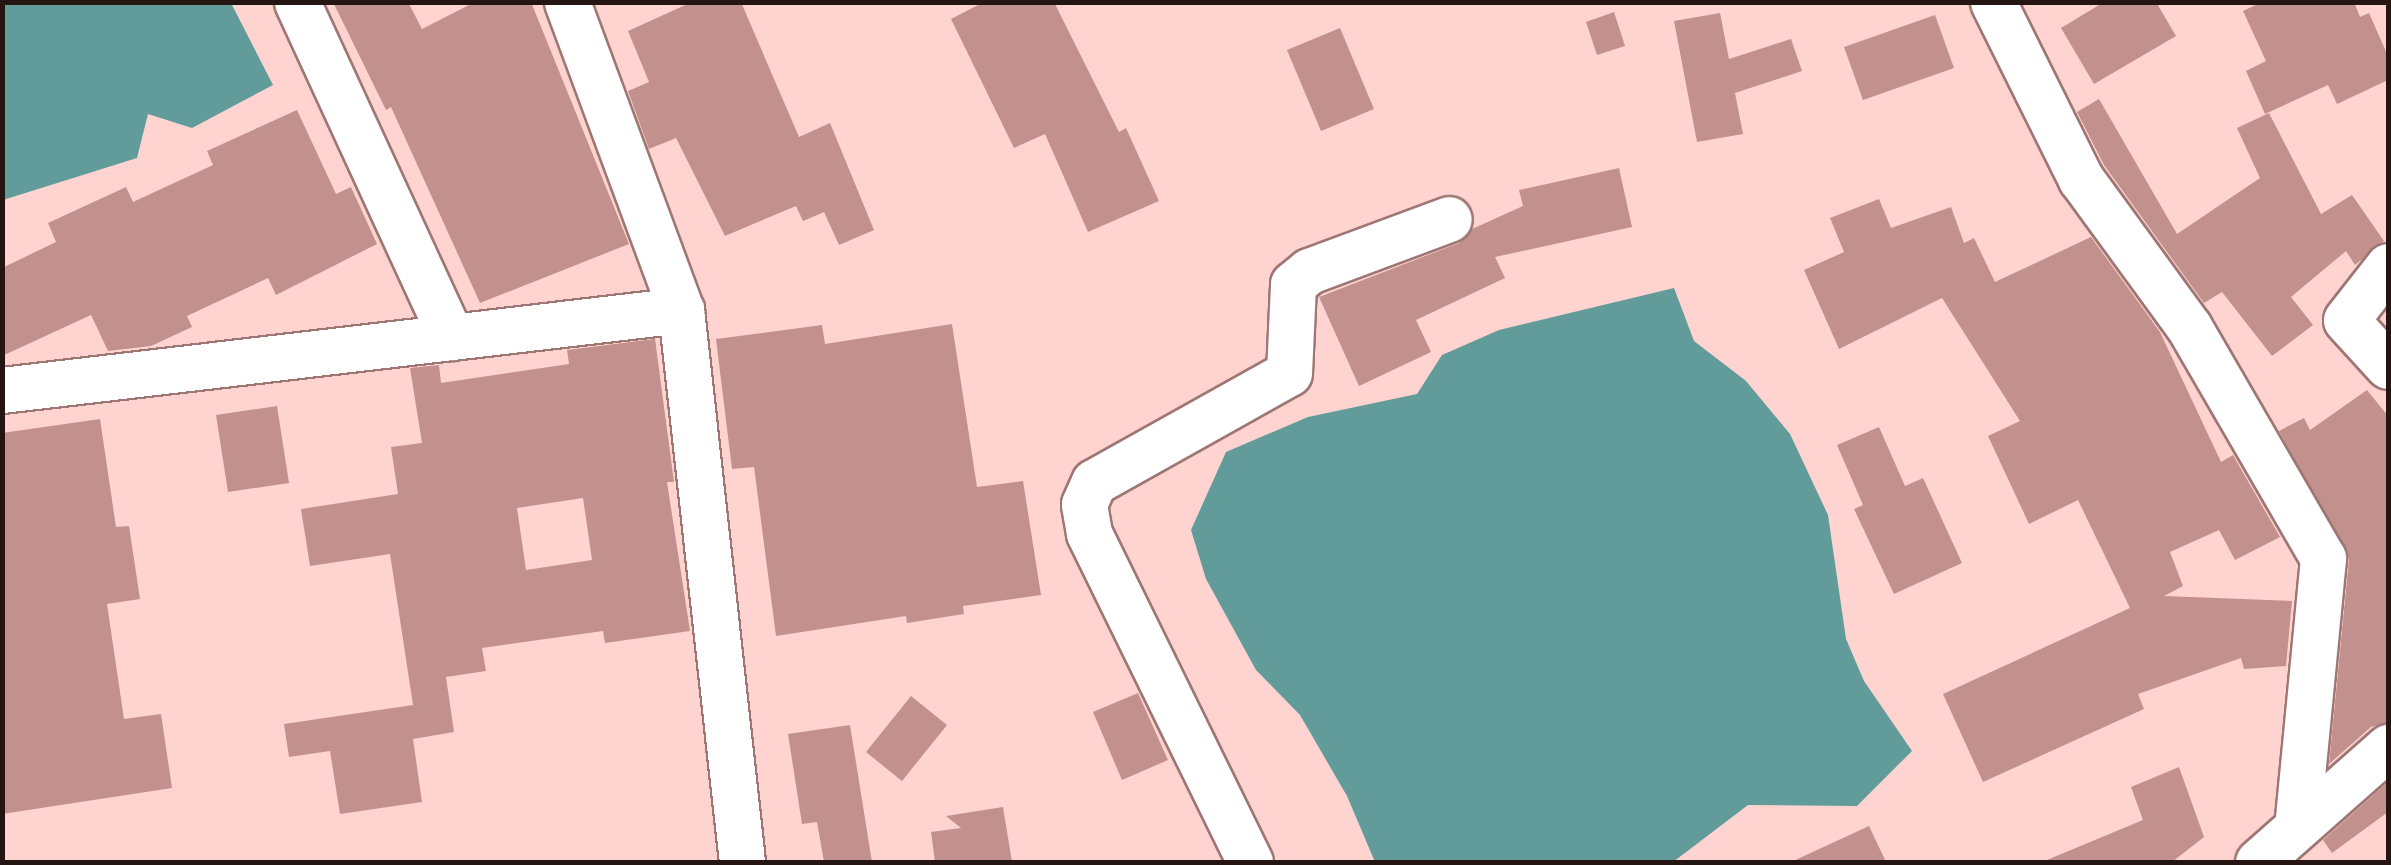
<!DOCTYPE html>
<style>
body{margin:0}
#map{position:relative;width:2391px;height:865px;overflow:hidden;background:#ffd3cf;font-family:"Fira Sans Condensed",sans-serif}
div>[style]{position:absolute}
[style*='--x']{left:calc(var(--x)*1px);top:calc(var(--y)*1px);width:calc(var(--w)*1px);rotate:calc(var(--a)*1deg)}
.water>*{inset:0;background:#619c9b}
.building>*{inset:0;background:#c3918d}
.roads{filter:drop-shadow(2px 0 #9e7673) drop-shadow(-2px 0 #9e7673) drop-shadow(0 2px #9e7673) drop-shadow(0 -2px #9e7673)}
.minor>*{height:45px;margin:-22.5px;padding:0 22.5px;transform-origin:22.5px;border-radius:22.5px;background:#fff}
span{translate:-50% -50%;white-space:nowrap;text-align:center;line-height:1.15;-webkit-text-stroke:8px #fff;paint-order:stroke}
.frame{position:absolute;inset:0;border:5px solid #241513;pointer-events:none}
</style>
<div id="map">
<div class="water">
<i style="clip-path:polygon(3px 2px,231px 3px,273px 85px,192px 128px,148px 114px,137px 158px,3px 200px)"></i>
<i style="clip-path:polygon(1674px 288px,1694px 341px,1746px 381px,1790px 434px,1828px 515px,1846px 639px,1864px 681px,1912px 751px,1857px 806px,1748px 805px,1673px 862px,1375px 862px,1347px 796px,1300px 715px,1256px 670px,1206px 579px,1191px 530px,1226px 452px,1308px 417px,1417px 394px,1442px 355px,1499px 330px)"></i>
</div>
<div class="building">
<i style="clip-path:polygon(333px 2px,408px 2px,422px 29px,475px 2px,531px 2px,629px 244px,480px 303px,391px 107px,386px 110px)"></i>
<i style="clip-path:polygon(692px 2px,741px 2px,799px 137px,830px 123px,874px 230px,839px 245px,824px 212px,803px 221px,796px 206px,725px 236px,676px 138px,649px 149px,628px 91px,649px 82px,628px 31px)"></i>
<i style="clip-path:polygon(984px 2px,1054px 2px,1119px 132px,1126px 128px,1159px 201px,1088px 232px,1045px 134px,1014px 148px,951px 19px)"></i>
<i style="clip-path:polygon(2104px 2px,2156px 2px,2176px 36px,2094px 84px,2061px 28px)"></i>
<i style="clip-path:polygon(2262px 2px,2354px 2px,2360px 17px,2369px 13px,2388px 56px,2388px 80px,2337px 104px,2328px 85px,2265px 114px,2246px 71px,2266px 61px,2243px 11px)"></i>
<i style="clip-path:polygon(1614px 12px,1625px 46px,1597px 55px,1586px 22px)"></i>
<i style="clip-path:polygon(1720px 13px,1729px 59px,1791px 39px,1802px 71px,1735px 93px,1743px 134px,1697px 142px,1674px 21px)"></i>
<i style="clip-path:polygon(1935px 15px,1954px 68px,1863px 100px,1844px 47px)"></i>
<i style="clip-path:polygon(1340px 28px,1374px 109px,1321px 131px,1287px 50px)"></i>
<i style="clip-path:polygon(2099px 99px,2177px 234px,2260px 178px,2237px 128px,2269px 113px,2321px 214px,2352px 195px,2384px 241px,2355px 265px,2346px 251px,2291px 297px,2313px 325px,2272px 356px,2222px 292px,2204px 303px,2104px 165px,2077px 112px)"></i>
<i style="clip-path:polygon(297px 110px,336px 194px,351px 187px,377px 244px,276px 295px,268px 278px,187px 316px,192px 327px,151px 346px,108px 351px,91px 315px,2px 356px,2px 268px,56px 242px,48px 223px,126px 187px,133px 202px,213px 165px,207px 151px)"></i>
<i style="clip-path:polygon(1619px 168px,1632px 227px,1495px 257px,1505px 278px,1416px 320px,1431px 352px,1359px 386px,1319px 297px,1459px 243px,1472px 229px,1523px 206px,1519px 190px)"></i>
<i style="clip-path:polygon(1879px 199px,1891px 228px,1951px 207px,1964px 243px,1974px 238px,1995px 282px,2091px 237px,2160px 332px,2221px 462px,2233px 455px,2280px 537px,2235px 560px,2219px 530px,2170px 552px,2183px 586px,2164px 596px,2292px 601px,2286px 666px,2244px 669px,2241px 658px,2138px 694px,2144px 709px,1983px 782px,1943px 694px,2130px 608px,2078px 500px,2029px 524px,1988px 436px,2020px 421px,1942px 298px,1839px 349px,1804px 270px,1844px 252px,1830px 218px)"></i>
<i style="clip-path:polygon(952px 324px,977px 487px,1023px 481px,1041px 595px,963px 606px,964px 614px,907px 623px,906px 616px,776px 636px,754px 467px,732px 469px,716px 339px,822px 325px,825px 344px)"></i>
<i style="clip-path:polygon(evenodd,655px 339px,674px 482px,667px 482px,690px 631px,605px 643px,603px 631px,482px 648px,486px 671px,446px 677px,454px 732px,413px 739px,422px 802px,340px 814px,330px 751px,289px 757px,284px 724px,413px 705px,390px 554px,310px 566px,301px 509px,398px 494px,391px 447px,422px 443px,410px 368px,439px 365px,441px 383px,569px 364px,567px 350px,655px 339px,583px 498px,592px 560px,526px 570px,517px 508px,583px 498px)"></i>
<i style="clip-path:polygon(2367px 390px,2388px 416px,2388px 722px,2371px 727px,2329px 764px,2349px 559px,2279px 431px,2304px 418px,2310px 430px)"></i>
<i style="clip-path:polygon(277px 406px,289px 483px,228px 492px,216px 415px)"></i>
<i style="clip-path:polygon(100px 419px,116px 527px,129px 526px,140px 599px,107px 604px,124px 719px,161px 714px,172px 788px,2px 814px,2px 433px)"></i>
<i style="clip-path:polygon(1879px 427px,1905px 486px,1923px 478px,1962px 563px,1894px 594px,1854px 509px,1863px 505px,1837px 445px)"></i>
<i style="clip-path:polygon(1138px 693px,1168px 760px,1122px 780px,1093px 712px)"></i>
<i style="clip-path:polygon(911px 696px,947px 725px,902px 781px,866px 752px)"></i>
<i style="clip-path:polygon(850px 725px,872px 862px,824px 862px,817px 822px,802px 824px,788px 734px)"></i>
<i style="clip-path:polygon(2179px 767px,2204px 837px,2172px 862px,2042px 862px,2143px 820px,2131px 787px)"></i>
<i style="clip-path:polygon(2388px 782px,2388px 812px,2332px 853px,2323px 840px)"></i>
<i style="clip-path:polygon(1003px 807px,1012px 862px,935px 862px,931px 832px,961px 828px,946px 816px)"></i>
<i style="clip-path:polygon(1869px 826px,1886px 862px,1791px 862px)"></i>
</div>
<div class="roads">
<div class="minor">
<i style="--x:297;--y:2;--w:369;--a:65.3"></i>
<i style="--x:567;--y:2;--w:328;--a:69.7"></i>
<i style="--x:681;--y:310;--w:555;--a:83.69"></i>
<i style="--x:1993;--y:2;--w:198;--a:63.6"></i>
<i style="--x:2081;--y:179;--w:183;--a:53.9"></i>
<i style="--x:2189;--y:327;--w:267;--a:59.9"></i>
<i style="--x:2323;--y:558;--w:269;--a:95.5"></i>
<i style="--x:2388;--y:266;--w:68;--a:127.9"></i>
<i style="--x:2346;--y:320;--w:62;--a:47.6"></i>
<i style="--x:2;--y:390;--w:684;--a:-6.72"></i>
<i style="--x:1250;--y:862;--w:366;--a:-116.1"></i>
<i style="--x:1089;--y:533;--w:29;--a:-100"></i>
<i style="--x:1084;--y:504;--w:24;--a:-66"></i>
<i style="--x:1094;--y:482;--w:223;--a:-29.2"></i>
<i style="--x:1289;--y:373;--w:89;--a:-87.4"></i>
<i style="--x:1293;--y:284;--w:21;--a:-39"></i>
<i style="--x:1309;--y:271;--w:149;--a:-20.4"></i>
<i style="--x:2258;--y:862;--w:174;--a:-41.5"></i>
</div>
</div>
<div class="frame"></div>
</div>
